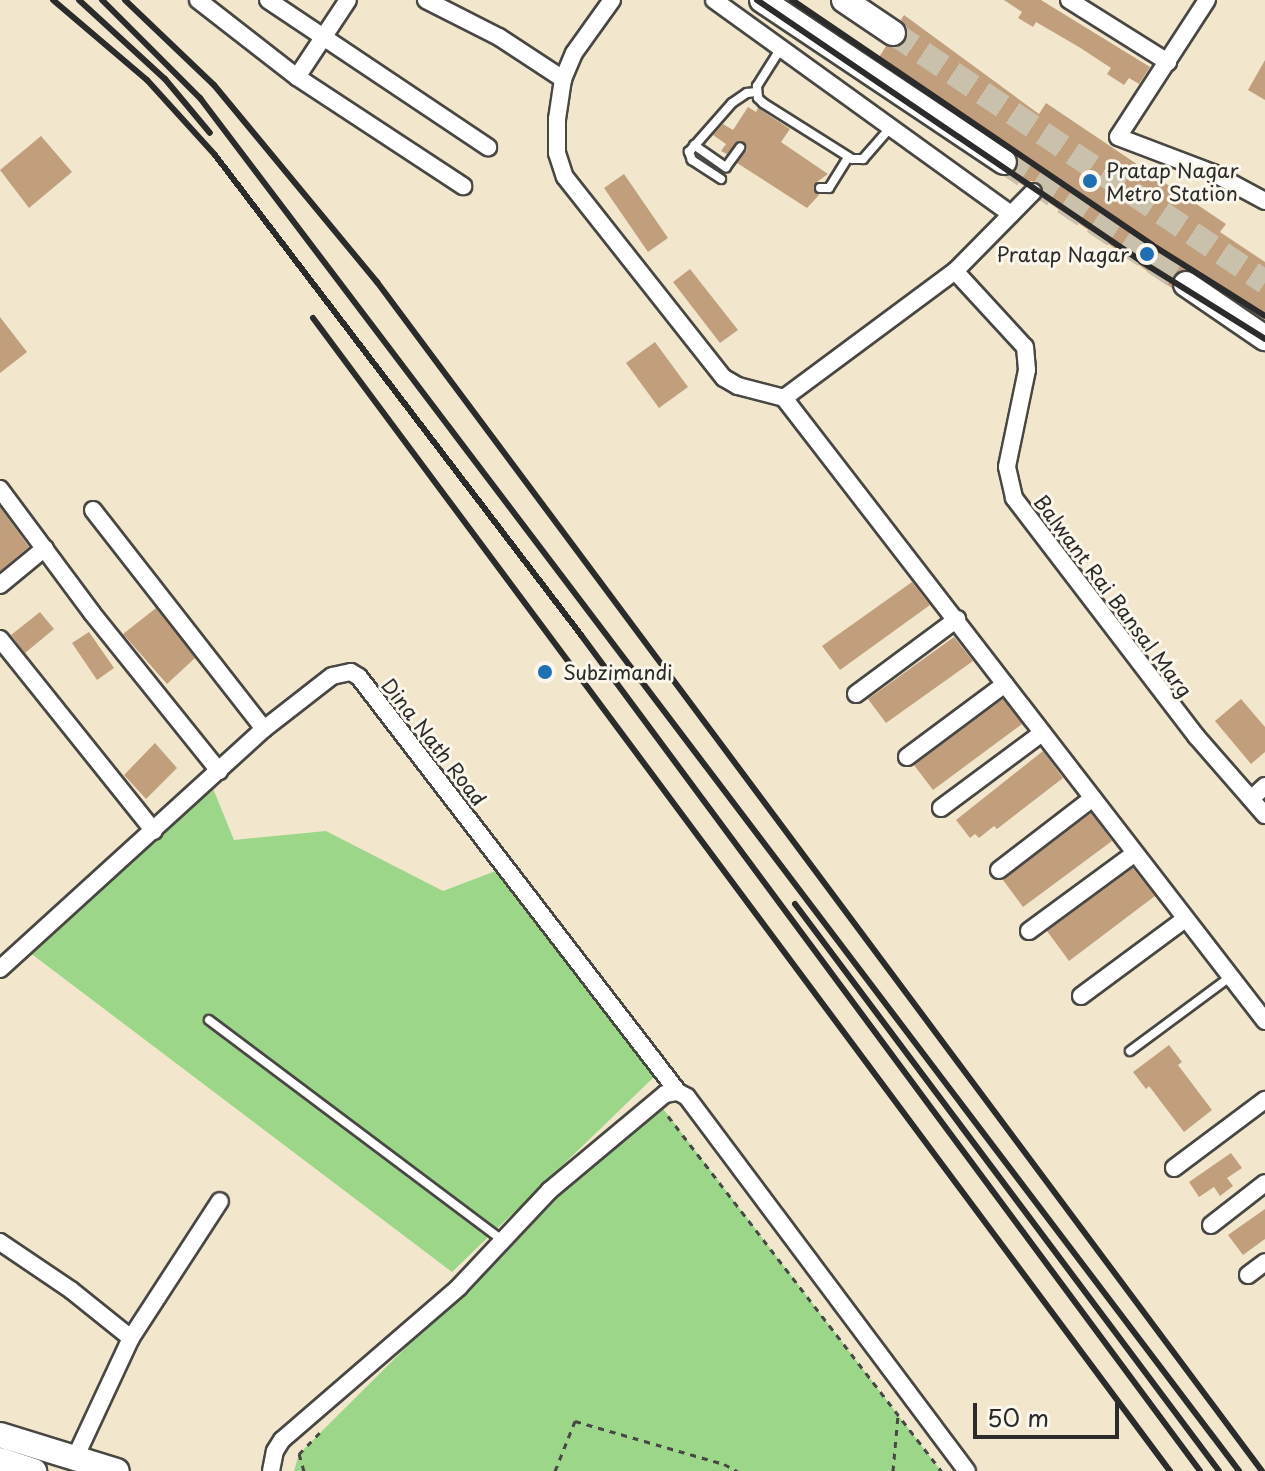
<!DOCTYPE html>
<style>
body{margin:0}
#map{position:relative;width:1265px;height:1471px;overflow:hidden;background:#f2e7cd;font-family:"Playpen Sans",sans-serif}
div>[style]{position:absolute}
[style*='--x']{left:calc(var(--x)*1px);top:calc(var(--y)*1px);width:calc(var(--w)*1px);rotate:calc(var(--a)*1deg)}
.green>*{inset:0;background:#9cd689}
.building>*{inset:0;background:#c19f7d}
.secondary-tunnel>*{height:24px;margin-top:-12px;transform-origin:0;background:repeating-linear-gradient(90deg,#cac1ad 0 24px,transparent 0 36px)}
.path>*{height:3px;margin-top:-1.5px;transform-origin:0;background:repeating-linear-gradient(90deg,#494743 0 6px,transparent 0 12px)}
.roads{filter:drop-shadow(2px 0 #494743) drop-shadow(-2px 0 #494743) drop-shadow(0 2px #494743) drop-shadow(0 -2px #494743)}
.lane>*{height:8px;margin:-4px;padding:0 4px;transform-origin:4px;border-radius:4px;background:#fff}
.street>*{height:16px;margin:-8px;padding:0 8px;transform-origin:8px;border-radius:8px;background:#fff}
.secondary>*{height:24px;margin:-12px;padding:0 12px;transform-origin:12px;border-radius:12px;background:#fff}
.rail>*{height:6px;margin:-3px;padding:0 3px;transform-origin:3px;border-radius:3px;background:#2b2b2b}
.dots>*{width:22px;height:22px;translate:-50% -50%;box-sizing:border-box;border:4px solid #fbf7ec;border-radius:50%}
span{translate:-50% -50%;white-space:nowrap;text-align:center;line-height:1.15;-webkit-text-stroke:6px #fbf7ec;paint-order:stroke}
.poi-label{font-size:20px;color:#2b2b2b}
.left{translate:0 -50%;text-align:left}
.right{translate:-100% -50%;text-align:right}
.street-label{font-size:20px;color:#2b2b2b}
.scale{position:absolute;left:973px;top:1403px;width:146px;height:36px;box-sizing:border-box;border:4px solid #2b2b2b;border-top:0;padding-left:10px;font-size:24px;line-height:28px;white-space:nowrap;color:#2b2b2b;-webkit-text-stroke:6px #fbf7ec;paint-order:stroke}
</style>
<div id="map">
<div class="green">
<i style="clip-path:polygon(205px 769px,234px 840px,326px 831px,443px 891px,501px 869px,657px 1074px,452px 1272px,21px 946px)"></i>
<i style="clip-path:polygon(661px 1106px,941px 1471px,294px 1471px,299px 1454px,578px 1176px)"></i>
</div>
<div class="building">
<i style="clip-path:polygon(1004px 0,1041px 0,1150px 67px,1139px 84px,1129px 78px,1124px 85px,1107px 74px,1111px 68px,1079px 47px,1036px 22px,1033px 27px,1018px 18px,1022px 12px)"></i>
<i style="clip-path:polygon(904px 15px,1039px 114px,1046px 103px,1226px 224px,1220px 232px,1265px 262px,1265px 320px,1188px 269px,1174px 275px,1172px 288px,1042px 198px,1044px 190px,1040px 184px,1031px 181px,1024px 186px,1009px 176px,1019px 164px,1013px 150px,878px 59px,886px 46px,899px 47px,906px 41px,907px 27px,901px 20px)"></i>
<i style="clip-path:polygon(1265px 60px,1265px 100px,1248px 90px)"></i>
<i style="clip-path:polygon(748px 107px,756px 112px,758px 108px,790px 129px,781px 142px,828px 174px,814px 184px,814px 191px,819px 195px,807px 208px,737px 163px,747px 150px,743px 142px,737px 142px,727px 154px,721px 151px,726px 144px,713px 135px,723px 124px,733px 130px)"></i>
<i style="clip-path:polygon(41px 136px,72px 172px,29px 208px,0 170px)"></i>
<i style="clip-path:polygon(624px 174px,668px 238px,648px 252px,604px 188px)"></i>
<i style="clip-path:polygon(690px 269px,738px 330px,720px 343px,673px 282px)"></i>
<i style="clip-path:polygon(0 317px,27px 352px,0 373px)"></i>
<i style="clip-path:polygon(655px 342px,688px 387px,659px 408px,626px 363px)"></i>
<i style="clip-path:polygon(0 507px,29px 547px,0 571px)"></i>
<i style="clip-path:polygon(912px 582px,930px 605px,840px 670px,822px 646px)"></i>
<i style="clip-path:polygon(156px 608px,195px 658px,167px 684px,123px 634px)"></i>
<i style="clip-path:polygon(40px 612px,54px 629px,25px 653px,11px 635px)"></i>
<i style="clip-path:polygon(89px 632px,114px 668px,97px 680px,72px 643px)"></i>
<i style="clip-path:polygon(954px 637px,973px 661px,886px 723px,868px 699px)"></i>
<i style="clip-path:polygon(1003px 699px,1022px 724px,933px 790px,914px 765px)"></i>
<i style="clip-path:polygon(1241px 699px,1265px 727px,1265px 752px,1251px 764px,1215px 721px)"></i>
<i style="clip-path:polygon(155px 743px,177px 768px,146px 799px,124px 775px)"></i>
<i style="clip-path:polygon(1043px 751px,1063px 778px,997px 829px,994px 826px,979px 838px,975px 834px,970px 838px,956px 820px)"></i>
<i style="clip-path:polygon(1091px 813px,1112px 841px,1023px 907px,1003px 880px)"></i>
<i style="clip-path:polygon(1133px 868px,1155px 896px,1069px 961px,1047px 931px)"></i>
<i style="clip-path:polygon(1169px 1045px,1182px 1062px,1178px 1065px,1212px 1110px,1184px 1132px,1149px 1086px,1146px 1089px,1133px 1072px)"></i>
<i style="clip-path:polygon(1231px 1153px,1242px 1168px,1227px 1178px,1233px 1186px,1220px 1196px,1214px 1187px,1199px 1197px,1189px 1182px)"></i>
<i style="clip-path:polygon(1265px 1209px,1265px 1239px,1243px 1255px,1228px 1235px)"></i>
</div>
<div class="secondary-tunnel">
<i style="--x:893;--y:33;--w:448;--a:33.8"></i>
<i style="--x:1004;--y:162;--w:219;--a:33.8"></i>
</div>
<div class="path">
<i style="--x:668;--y:1116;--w:448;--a:52.4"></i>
<i style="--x:304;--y:1471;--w:18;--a:-106"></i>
<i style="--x:299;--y:1454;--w:30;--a:-46"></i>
<i style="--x:555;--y:1471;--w:54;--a:-68.2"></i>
<i style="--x:575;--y:1421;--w:155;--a:16.1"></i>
<i style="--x:724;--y:1464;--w:15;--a:28"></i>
<i style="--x:893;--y:1471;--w:56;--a:-84.9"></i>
</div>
<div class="roads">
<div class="lane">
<i style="--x:781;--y:48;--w:45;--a:122.3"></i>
<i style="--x:757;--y:86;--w:12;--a:85"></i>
<i style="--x:758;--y:98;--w:7;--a:45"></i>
<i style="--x:763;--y:103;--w:105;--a:32.2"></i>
<i style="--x:852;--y:159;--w:11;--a:0"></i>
<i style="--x:863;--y:159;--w:41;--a:-48.9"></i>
<i style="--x:694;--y:145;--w:39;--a:35"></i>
<i style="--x:726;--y:167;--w:24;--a:-54"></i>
<i style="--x:721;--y:179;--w:35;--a:-147"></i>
<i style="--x:692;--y:160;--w:9;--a:-111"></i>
<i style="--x:689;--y:152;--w:65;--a:-48.7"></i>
<i style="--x:732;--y:103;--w:18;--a:-34"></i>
<i style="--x:747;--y:93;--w:9;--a:-6"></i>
<i style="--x:820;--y:188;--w:9;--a:0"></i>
<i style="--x:829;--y:188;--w:36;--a:-58"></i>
<i style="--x:209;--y:1020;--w:366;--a:36.9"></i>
<i style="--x:1130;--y:1051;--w:124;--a:-36.5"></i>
</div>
<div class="street">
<i style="--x:198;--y:0;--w:125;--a:37.9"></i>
<i style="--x:297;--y:77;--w:199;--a:33.3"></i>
<i style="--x:268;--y:0;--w:265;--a:33.8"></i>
<i style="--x:426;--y:0;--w:82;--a:26.9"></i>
<i style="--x:499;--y:37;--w:77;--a:33.3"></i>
<i style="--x:612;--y:0;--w:65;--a:125.6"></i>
<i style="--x:574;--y:53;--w:28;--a:113"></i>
<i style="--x:563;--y:79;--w:40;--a:98.5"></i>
<i style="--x:557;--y:119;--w:34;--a:90"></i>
<i style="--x:557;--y:153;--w:25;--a:72"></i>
<i style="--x:565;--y:177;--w:256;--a:51.7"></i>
<i style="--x:724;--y:378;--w:16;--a:30"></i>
<i style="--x:738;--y:386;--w:48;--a:14.6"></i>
<i style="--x:784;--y:398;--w:787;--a:52.33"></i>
<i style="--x:714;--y:0;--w:366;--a:35.8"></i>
<i style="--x:1069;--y:0;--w:117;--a:32.1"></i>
<i style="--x:1207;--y:0;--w:163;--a:123"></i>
<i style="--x:1118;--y:137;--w:102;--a:20.8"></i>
<i style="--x:1213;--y:173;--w:59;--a:28.3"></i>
<i style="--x:297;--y:77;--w:92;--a:-56.5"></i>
<i style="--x:1033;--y:192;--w:111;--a:134.6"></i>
<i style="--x:955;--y:271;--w:103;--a:47.4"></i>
<i style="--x:1025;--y:347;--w:23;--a:85"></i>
<i style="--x:1027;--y:370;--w:99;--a:101.7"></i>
<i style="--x:1007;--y:467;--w:32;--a:77"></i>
<i style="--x:1014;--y:498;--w:300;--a:52.6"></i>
<i style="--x:1196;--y:736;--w:105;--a:48.9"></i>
<i style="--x:784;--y:398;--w:213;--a:-36.6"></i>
<i style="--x:0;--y:489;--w:154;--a:53.4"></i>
<i style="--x:92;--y:613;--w:203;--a:51.2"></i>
<i style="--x:93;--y:510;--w:278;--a:52"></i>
<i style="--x:0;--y:585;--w:58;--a:-39.4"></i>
<i style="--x:0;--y:639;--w:246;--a:51.3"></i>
<i style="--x:856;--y:694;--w:126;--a:-36.6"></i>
<i style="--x:907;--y:757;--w:122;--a:-36.7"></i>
<i style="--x:1251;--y:799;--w:19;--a:-43"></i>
<i style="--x:941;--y:808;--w:126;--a:-36.6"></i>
<i style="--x:999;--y:870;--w:118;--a:-37.5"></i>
<i style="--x:1029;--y:931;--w:130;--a:-36.3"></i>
<i style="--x:0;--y:969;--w:357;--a:-42.3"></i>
<i style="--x:264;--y:729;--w:86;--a:-37.9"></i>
<i style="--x:332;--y:676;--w:19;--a:-12"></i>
<i style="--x:351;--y:672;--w:9;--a:32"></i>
<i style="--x:359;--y:677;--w:523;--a:52.45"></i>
<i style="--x:1081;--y:996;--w:129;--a:-36.5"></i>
<i style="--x:1174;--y:1168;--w:114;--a:-36.8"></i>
<i style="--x:1211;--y:1225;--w:68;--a:-37.9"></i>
<i style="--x:0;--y:1242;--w:86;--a:34.1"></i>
<i style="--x:71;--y:1290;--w:77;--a:38.7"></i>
<i style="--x:1248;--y:1275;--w:21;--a:-37"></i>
<i style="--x:75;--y:1458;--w:132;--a:-65"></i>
<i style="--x:131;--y:1338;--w:163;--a:-57"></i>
<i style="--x:271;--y:1471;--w:20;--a:-79"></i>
<i style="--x:275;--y:1451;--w:13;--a:-58"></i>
<i style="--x:282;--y:1440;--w:234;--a:-40.8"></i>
<i style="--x:459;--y:1287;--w:132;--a:-46.8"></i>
<i style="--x:549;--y:1191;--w:151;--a:-39.9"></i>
<i style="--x:665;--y:1094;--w:13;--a:-9"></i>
<i style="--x:678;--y:1092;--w:10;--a:29"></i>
<i style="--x:687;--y:1097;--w:467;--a:53.2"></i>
</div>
<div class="secondary">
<i style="--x:762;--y:0;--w:291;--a:33.8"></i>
<i style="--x:844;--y:0;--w:59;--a:34"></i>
<i style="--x:1186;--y:284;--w:96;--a:34.4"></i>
<i style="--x:0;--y:1435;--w:122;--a:17.1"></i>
<i style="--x:0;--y:1460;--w:36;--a:18"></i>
</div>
</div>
<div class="rail">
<i style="--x:53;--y:0;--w:123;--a:40.4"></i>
<i style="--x:147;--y:80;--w:101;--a:47.8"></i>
<i style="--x:215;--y:155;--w:604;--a:52.67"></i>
<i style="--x:581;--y:635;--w:1040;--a:53.48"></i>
<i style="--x:79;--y:0;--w:117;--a:42.6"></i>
<i style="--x:165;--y:79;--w:70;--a:50.2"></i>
<i style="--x:102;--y:0;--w:139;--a:45"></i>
<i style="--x:200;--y:98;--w:1722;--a:52.88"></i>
<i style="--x:125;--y:0;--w:123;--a:43.7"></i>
<i style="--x:214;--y:85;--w:256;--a:50.4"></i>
<i style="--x:377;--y:282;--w:1482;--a:53.34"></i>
<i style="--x:757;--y:0;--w:466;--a:34.2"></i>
<i style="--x:1142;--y:262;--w:145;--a:32"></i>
<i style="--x:792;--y:0;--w:435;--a:34.2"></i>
<i style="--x:1152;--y:245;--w:133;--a:32.1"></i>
<i style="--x:313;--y:318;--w:1437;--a:53.38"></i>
<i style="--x:795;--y:904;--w:708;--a:53.21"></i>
</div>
<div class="dots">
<i style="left:1090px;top:181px;background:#1f6fb2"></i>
<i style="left:1147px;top:254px;background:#1f6fb2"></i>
<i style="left:545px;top:672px;background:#1f6fb2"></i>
</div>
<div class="poi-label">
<span class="left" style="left:1106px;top:182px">Pratap Nagar<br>Metro Station</span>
<span class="right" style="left:1129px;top:254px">Pratap Nagar</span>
<span class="left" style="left:563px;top:672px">Subzimandi</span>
</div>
<div class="street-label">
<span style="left:1113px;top:596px;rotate:53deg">Balwant Rai Bansal Marg</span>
<span style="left:434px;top:742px;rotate:52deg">Dina Nath Road</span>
</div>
<div class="scale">50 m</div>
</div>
